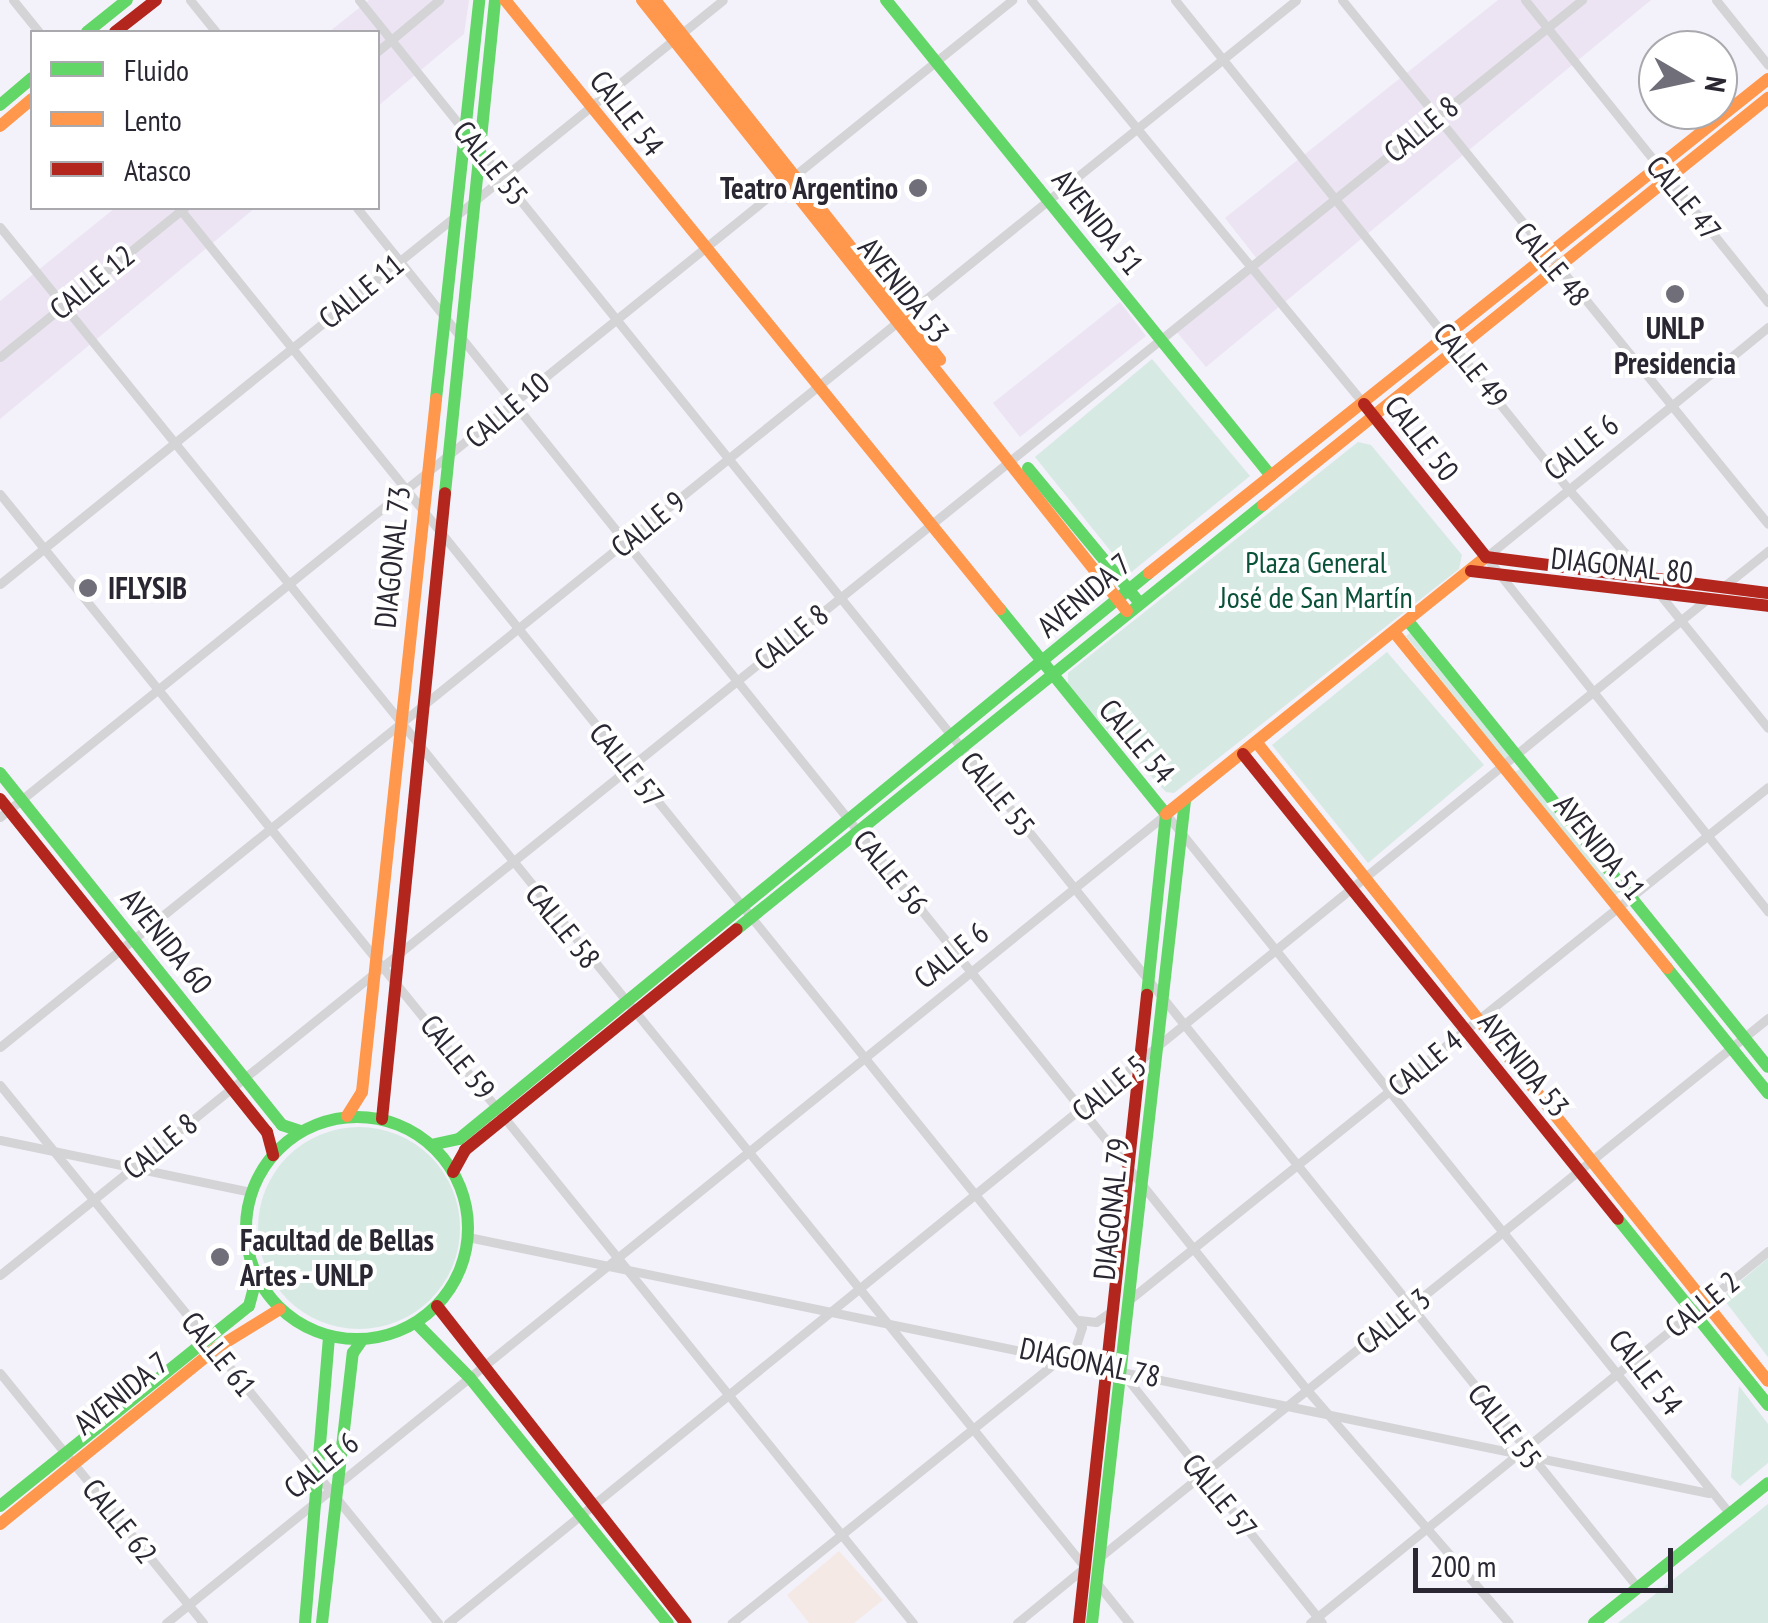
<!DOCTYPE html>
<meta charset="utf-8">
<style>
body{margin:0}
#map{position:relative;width:1768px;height:1623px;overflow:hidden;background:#f3f1fa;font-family:"PT Sans Narrow",sans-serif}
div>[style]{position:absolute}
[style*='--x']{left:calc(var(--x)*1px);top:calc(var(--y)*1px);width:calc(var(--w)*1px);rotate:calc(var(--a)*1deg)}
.commercial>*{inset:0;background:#ece4f3}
.medical>*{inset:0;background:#f4e9e4}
.green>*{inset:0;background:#d7e9e3}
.round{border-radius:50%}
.street>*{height:9px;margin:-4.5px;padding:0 4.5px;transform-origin:4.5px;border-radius:4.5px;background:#d4d4d6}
.fast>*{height:12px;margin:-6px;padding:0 6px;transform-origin:6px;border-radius:6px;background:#63d668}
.fast>.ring{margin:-6px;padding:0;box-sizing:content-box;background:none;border:12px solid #63d668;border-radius:50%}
.slow>*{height:12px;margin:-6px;padding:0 6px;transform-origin:6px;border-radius:6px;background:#ff974d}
.jam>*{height:12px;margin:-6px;padding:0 6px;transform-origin:6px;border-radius:6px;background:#b3261e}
.dots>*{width:28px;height:28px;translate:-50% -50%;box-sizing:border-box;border:5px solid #fff;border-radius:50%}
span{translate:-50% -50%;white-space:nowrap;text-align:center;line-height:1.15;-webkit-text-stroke:8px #fff;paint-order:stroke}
.street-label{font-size:30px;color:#2a2732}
.poi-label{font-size:30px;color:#2a2732;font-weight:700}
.right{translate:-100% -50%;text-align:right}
.left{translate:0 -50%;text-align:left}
.park-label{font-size:30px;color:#0a5139}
.legend{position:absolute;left:30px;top:30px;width:350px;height:180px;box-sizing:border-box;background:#fff;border:2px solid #aaa9ad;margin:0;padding:12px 18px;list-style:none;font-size:30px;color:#2a2732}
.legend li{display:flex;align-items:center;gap:20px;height:50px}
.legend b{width:50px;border:2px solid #aaa9ad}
.north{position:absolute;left:1638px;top:30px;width:100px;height:100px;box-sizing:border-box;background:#fff;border:2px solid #aaa9ad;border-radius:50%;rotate:99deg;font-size:28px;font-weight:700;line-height:40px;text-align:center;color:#2a2732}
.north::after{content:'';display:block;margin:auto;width:35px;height:45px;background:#706e78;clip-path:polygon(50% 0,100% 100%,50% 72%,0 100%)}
.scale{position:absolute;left:1413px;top:1548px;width:260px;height:45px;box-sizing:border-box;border:5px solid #2a2732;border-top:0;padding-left:12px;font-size:30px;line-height:35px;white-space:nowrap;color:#2a2732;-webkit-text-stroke:8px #fff;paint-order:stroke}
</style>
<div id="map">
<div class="commercial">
<i style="clip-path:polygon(369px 0,469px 0,464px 34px,378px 106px,378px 32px,329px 32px)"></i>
<i style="clip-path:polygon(1498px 0,1651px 0,1206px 367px,1176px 331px,1261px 264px,1225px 218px)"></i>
<i style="clip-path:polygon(115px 208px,255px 208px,0 419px,0 301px)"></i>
<i style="clip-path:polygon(1120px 302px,1146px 336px,1020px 437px,993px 403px)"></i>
</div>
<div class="medical">
<i style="clip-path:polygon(839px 1551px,883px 1600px,854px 1623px,809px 1623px,787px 1595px)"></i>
</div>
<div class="green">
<i style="clip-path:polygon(1152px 359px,1250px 476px,1129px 574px,1035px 457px)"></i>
<i style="clip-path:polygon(1358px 442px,1371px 445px,1462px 555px,1459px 569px,1174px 793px,1166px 792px,1068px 688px,1068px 673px)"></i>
<i style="clip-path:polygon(1410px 633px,1510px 756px,1505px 760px,1406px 636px)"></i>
<i style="clip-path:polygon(1387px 652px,1484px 765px,1368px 863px,1272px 745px)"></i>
<i style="clip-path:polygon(1520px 769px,1619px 892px,1615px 896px,1515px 772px)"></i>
<i class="round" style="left:258px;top:1127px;width:202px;height:202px"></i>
<i style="clip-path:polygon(1768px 1258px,1768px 1357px,1722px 1297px)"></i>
<i style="clip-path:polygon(1739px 1386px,1768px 1424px,1768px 1463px,1740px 1486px,1731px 1477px)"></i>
<i style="clip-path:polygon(1768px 1504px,1768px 1623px,1618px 1623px,1644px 1603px)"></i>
</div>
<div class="street">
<i style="--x:13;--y:0;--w:41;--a:50.9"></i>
<i style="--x:190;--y:0;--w:41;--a:50.9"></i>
<i style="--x:359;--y:0;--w:2039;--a:51.15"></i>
<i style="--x:1031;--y:0;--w:524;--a:50.5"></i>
<i style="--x:1175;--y:0;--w:629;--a:51.2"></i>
<i style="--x:1569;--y:490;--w:118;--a:48.4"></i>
<i style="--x:1342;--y:0;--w:675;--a:50.89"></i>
<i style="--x:1525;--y:0;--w:388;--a:51.2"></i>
<i style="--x:1716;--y:0;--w:83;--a:51.3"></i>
<i style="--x:378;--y:51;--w:80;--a:-39.9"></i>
<i style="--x:179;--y:208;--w:1438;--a:51.1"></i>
<i style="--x:1082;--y:1327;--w:20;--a:108"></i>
<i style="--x:1076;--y:1346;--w:442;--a:141.2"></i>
<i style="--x:357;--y:208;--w:1516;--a:51.21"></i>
<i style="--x:1307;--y:1390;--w:308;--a:49.1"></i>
<i style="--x:0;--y:227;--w:1723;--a:51.01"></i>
<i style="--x:1768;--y:327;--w:364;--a:140.8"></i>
<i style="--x:1486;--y:557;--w:453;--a:51.5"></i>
<i style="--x:0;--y:357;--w:237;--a:-39"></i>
<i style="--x:0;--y:494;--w:1452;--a:51.04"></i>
<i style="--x:0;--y:584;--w:929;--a:-38.93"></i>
<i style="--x:1723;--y:587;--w:58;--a:-38.7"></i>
<i style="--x:1657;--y:591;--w:176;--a:51"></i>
<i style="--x:0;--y:817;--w:1301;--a:-38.91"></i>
<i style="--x:0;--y:1047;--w:1666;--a:-38.93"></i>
<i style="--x:0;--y:1085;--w:694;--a:50.85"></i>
<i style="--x:0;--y:1140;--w:257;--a:11.7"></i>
<i style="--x:468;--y:1237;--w:1267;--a:11.66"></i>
<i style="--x:0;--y:1275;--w:2032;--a:-38.87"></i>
<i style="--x:1129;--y:1300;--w:819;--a:-38.76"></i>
<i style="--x:1079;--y:1320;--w:17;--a:7"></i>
<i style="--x:1096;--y:1322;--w:19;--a:-35"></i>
<i style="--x:1121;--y:1371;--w:322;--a:51.4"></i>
<i style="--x:0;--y:1373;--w:322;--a:50.9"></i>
<i style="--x:1101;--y:1556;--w:857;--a:-38.89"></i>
<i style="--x:1096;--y:1582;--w:53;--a:51.2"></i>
<i style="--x:166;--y:1623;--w:1286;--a:-38.97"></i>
<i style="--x:1166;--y:814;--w:899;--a:51.14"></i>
<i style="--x:448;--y:1623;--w:1623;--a:-39.12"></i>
<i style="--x:1017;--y:1623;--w:87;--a:-39.4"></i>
<i style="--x:1310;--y:1623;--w:590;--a:-39.08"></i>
</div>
<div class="fast">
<i style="--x:886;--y:0;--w:612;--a:51.03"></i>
<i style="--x:87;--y:32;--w:51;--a:-38.7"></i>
<i style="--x:0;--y:105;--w:42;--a:-40.2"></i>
<i style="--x:436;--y:399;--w:401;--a:-83.8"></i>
<i style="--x:1028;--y:468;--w:173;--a:50.4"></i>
<i style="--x:445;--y:493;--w:496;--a:-84.2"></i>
<i style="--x:1000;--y:609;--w:264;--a:51"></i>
<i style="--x:1408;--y:621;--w:573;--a:51.09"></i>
<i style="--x:0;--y:773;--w:451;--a:51.3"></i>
<i style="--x:282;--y:1125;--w:20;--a:18"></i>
<i style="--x:737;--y:929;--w:676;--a:-38.87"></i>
<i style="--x:1667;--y:968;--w:161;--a:51.1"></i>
<i style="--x:1147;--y:995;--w:182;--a:-84"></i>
<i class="ring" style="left:246px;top:1117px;width:210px;height:210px"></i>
<i style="--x:431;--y:1145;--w:29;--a:-12"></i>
<i style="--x:459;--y:1139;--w:892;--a:-39.36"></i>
<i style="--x:1618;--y:1219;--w:239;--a:51.1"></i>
<i style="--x:416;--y:1323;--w:77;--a:45.5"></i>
<i style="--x:470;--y:1378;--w:315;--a:51.1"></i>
<i style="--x:0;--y:1506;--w:319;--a:-38.8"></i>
<i style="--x:249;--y:1306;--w:30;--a:-75"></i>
<i style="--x:305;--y:1623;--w:288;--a:-85.2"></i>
<i style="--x:322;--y:1623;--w:272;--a:-83.5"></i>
<i style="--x:353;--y:1353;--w:16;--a:-55"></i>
<i style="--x:1092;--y:1623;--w:828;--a:-83.55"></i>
<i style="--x:1594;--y:1623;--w:223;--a:-38.8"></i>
</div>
<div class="slow">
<i style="--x:505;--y:0;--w:785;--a:50.9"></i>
<i style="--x:642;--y:0;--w:780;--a:51.56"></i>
<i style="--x:655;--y:0;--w:459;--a:51.6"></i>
<i style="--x:0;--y:126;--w:42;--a:-40.2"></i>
<i style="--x:1263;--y:505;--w:649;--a:-38.87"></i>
<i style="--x:1149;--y:573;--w:792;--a:-38.59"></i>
<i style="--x:1394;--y:632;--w:433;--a:50.9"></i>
<i style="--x:1257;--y:743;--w:817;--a:51.31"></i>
<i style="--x:1166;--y:814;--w:410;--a:-38.8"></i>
<i style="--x:347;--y:1116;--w:28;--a:-58"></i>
<i style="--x:362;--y:1092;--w:697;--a:-83.9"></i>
<i style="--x:0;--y:1524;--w:277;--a:-39.1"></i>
<i style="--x:215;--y:1349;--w:76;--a:-31.6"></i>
</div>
<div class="jam">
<i style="--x:115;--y:32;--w:52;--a:-38"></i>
<i style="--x:1364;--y:404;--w:196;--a:51.4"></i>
<i style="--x:1486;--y:557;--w:284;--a:7.3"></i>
<i style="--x:1471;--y:571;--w:299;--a:6.7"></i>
<i style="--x:1243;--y:754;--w:597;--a:51.12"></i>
<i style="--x:0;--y:799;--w:427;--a:51.3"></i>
<i style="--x:267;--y:1132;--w:24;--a:75"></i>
<i style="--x:382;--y:1119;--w:629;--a:-84.25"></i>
<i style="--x:453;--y:1172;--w:25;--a:-61"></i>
<i style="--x:465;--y:1150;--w:350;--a:-39.1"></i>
<i style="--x:437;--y:1306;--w:403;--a:51.9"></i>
<i style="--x:1079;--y:1623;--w:632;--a:-83.82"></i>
</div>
<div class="dots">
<i style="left:918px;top:188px;background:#706e78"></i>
<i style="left:1675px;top:294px;background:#706e78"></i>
<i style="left:88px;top:588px;background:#706e78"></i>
<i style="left:220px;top:1257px;background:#706e78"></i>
</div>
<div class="street-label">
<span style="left:627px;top:113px;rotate:52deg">CALLE 54</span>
<span style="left:1421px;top:129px;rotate:-39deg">CALLE 8</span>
<span style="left:491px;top:163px;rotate:51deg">CALLE 55</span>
<span style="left:1684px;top:198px;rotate:51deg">CALLE 47</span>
<span style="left:1098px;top:222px;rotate:51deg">AVENIDA 51</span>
<span style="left:1552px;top:264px;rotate:50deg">CALLE 48</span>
<span style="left:92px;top:282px;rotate:-39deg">CALLE 12</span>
<span style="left:904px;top:290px;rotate:51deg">AVENIDA 53</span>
<span style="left:361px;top:291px;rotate:-39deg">CALLE 11</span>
<span style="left:1471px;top:365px;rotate:51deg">CALLE 49</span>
<span style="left:507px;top:410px;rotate:-40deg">CALLE 10</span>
<span style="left:1422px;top:438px;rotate:52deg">CALLE 50</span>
<span style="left:1581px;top:447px;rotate:-39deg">CALLE 6</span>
<span style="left:648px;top:524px;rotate:-39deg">CALLE 9</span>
<span style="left:392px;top:557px;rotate:-84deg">DIAGONAL 73</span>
<span style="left:1622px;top:565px;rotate:6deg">DIAGONAL 80</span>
<span style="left:1084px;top:595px;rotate:-40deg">AVENIDA 7</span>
<span style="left:791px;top:637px;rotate:-39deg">CALLE 8</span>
<span style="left:1137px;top:741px;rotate:50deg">CALLE 54</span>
<span style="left:627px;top:765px;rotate:51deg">CALLE 57</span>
<span style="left:998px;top:794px;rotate:51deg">CALLE 55</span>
<span style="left:1600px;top:847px;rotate:51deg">AVENIDA 51</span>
<span style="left:891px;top:872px;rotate:51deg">CALLE 56</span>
<span style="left:563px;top:926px;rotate:51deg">CALLE 58</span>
<span style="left:167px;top:941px;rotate:51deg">AVENIDA 60</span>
<span style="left:951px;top:955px;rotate:-39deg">CALLE 6</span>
<span style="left:458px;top:1057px;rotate:51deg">CALLE 59</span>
<span style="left:1425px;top:1063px;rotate:-39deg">CALLE 4</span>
<span style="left:1524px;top:1064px;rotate:51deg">AVENIDA 53</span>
<span style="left:1109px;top:1088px;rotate:-39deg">CALLE 5</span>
<span style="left:160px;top:1146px;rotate:-39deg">CALLE 8</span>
<span style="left:1111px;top:1209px;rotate:-84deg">DIAGONAL 79</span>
<span style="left:1702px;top:1304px;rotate:-39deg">CALLE 2</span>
<span style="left:1393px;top:1321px;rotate:-39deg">CALLE 3</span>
<span style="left:219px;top:1354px;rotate:51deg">CALLE 61</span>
<span style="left:1090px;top:1362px;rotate:12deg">DIAGONAL 78</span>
<span style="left:1646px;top:1372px;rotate:52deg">CALLE 54</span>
<span style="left:121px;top:1393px;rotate:-39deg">AVENIDA 7</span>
<span style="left:1505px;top:1426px;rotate:52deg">CALLE 55</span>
<span style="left:321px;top:1465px;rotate:-39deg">CALLE 6</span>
<span style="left:1220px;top:1496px;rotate:51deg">CALLE 57</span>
<span style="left:120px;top:1521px;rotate:51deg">CALLE 62</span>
</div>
<div class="poi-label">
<span class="right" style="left:898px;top:188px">Teatro Argentino</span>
<span style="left:1675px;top:345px">UNLP<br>Presidencia</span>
<span class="left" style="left:108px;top:588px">IFLYSIB</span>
<span class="left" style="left:240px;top:1257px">Facultad de Bellas<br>Artes - UNLP</span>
</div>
<div class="park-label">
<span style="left:1316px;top:579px">Plaza General<br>José de San Martín</span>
</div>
<ul class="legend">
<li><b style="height:12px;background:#63d668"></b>Fluido</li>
<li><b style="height:12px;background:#ff974d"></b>Lento</li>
<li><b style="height:12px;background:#b3261e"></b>Atasco</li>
</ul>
<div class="north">N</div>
<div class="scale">200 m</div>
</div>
